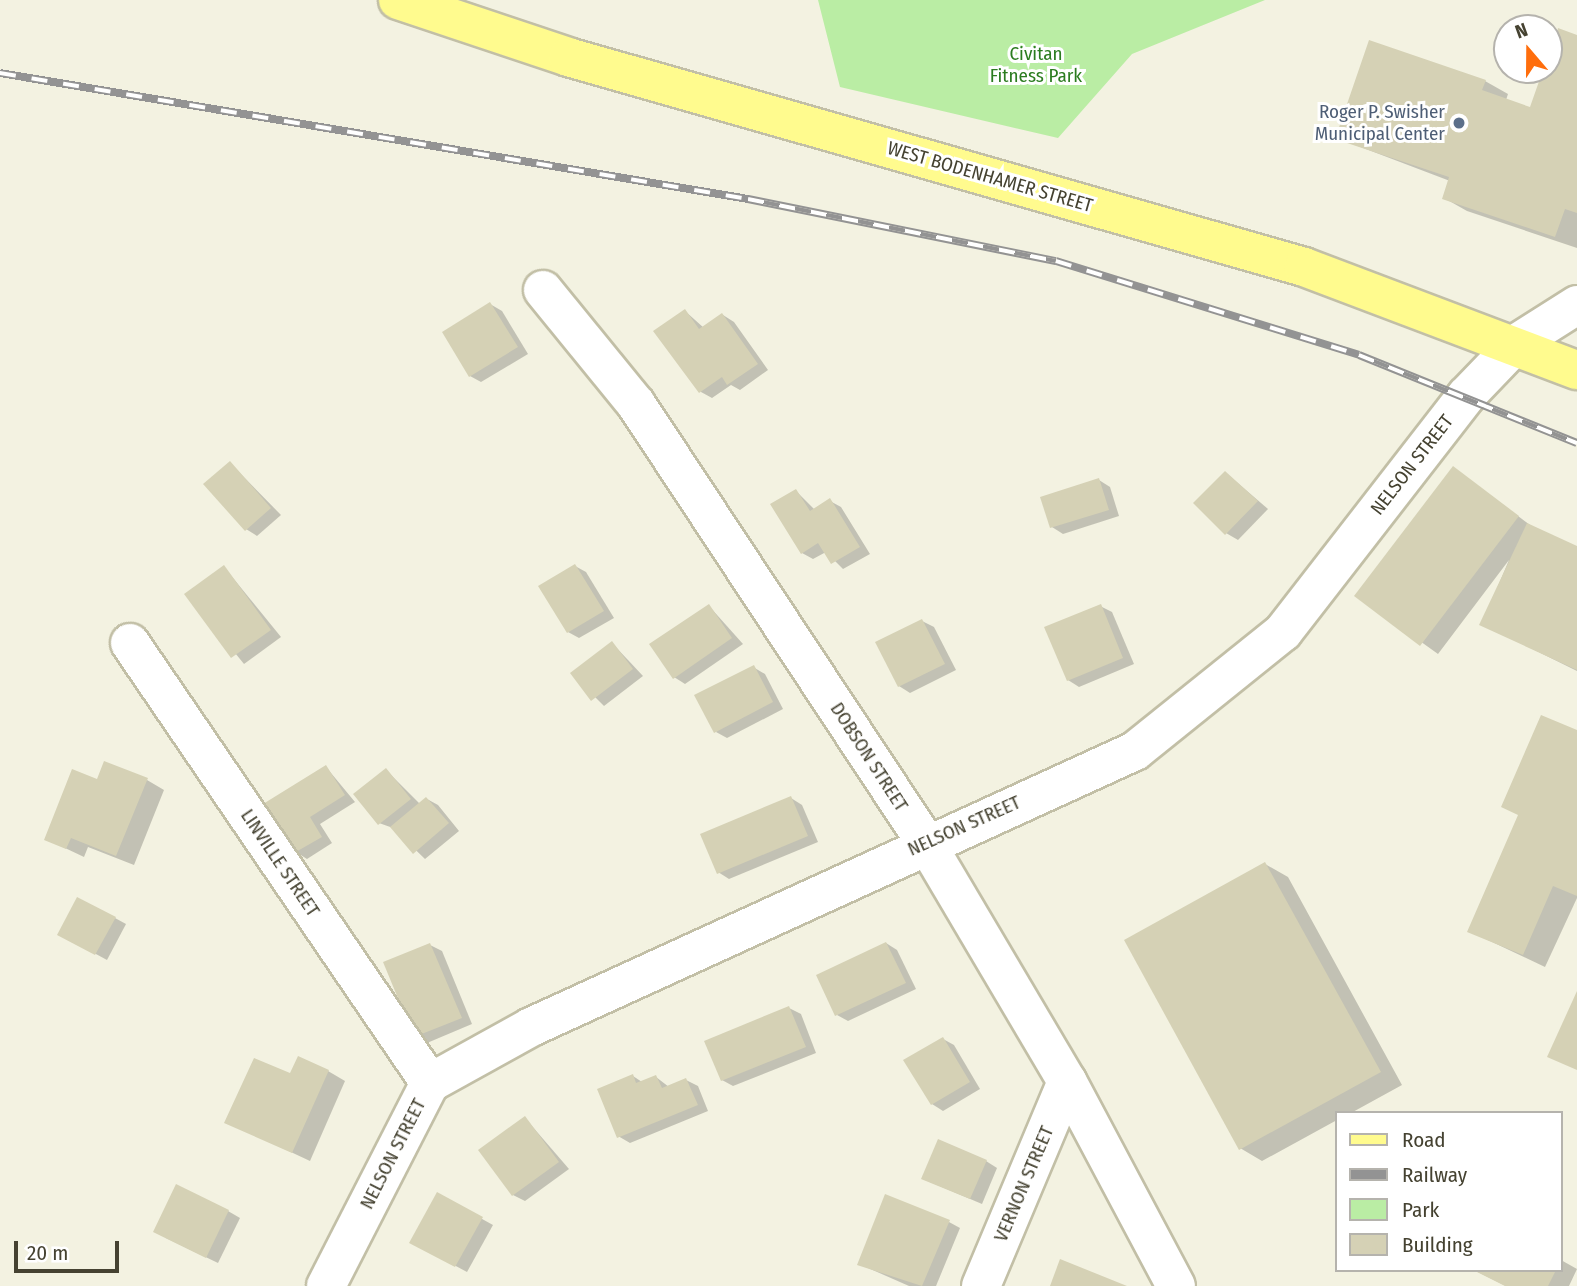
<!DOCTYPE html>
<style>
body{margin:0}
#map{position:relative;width:1577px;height:1286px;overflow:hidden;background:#f3f2e1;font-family:"Fira Sans Condensed",sans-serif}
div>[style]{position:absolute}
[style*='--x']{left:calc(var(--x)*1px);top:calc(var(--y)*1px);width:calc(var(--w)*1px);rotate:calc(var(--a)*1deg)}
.green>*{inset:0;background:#baeda4}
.shadow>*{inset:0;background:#0003}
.building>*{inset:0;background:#d5d1b5}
.roads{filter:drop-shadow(2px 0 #c2bfa6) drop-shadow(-2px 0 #c2bfa6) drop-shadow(0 2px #c2bfa6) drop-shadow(0 -2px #c2bfa6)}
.minor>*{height:38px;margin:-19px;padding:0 19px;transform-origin:19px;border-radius:19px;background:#fff}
.major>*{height:38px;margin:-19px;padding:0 19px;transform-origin:19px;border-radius:19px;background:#fffb8e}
.rail>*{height:8px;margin-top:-4px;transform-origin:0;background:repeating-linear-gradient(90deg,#fff 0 16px,#939393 0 32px);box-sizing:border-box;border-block:2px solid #939393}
.dots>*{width:19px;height:19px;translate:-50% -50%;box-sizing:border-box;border:4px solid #fff;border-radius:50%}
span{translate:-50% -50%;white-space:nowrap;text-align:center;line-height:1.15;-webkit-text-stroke:6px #fff;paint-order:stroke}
.park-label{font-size:19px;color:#2b7c1f}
.service-label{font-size:19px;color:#4e5e75}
.right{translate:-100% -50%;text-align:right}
.street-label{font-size:19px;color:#454231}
.legend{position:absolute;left:1335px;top:1111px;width:228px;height:161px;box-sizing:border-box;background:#fff;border:2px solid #b5b3ad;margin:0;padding:9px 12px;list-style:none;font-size:21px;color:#454231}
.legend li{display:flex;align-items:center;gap:14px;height:35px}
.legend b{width:35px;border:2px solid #b5b3ad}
.north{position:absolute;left:1493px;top:14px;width:70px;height:70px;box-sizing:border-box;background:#fff;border:2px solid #b5b3ad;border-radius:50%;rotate:340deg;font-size:19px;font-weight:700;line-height:28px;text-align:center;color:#454231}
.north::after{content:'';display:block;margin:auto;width:24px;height:32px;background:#ff6e0c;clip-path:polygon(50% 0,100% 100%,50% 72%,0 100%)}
.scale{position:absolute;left:14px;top:1241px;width:105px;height:32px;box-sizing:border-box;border:4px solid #454231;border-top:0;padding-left:9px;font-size:21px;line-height:24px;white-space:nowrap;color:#454231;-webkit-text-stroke:5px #fff;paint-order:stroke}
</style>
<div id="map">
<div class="green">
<i style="clip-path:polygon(818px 0,1265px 0,1132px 54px,1058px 138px,840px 87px)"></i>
</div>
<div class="shadow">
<i style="clip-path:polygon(1559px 30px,1577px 37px,1577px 248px,1467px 211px,1444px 198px,1450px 181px,1337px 138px,1485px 81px,1508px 94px,1506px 100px,1532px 109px)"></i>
<i style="clip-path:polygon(490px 304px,502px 311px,528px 354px,481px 382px,470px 376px)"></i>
<i style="clip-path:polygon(685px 311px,704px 328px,723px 315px,734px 322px,768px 370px,740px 390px,731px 385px,712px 398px,701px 392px)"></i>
<i style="clip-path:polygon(230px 463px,281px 515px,257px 536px,246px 529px)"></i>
<i style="clip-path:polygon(1454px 468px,1534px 528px,1577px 548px,1577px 671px,1482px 624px,1509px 560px,1438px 654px,1357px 596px)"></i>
<i style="clip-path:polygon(1226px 473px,1268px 509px,1238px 540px,1226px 533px)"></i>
<i style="clip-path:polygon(1099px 480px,1110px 487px,1119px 516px,1063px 534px,1052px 527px)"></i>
<i style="clip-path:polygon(796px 491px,815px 510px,830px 501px,841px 507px,870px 554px,843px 569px,826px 552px,813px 559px,802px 553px)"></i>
<i style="clip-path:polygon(575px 566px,586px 572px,614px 618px,579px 638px,568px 632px)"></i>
<i style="clip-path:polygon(224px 567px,281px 637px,244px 664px,187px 594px)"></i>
<i style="clip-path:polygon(709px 606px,743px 644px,685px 684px,674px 677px)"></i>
<i style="clip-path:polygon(1100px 606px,1112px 612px,1134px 664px,1079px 687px,1068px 680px)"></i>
<i style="clip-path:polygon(922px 621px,934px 627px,956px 670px,910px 693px,899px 686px)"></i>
<i style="clip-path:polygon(612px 643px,643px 676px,604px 706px,572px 674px)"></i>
<i style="clip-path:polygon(753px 667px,765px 674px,783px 709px,727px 738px,716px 732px)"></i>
<i style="clip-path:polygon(1577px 732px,1577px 898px,1545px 967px,1469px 931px)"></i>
<i style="clip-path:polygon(326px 767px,355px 802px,320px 824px,332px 843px,307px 859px,296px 852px)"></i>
<i style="clip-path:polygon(386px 770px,420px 804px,427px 799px,438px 805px,459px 831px,425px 859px,393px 828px,379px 823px)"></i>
<i style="clip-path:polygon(147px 780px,164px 790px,134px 865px,88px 847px,84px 857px,46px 839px,98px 781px)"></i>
<i style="clip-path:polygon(791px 798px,802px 805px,818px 842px,729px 879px,718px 872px)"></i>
<i style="clip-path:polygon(1265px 864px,1288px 877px,1402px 1085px,1351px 1113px,1337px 1113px,1337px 1120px,1262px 1161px,1240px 1148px)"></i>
<i style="clip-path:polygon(115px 918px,126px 924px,107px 960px,59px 934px)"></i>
<i style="clip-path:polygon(886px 943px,897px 950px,916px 989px,848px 1021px,837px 1015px)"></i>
<i style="clip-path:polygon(430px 945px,442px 951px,472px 1024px,427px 1043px,415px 1036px)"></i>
<i style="clip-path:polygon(789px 1008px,801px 1014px,816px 1053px,733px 1086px,722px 1080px)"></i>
<i style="clip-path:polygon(943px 1039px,954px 1045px,980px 1089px,943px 1111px,932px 1104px)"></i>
<i style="clip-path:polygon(328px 1071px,345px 1081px,310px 1161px,227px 1122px)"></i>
<i style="clip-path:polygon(633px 1076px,642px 1082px,656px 1077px,669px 1087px,686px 1080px,698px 1086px,708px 1111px,630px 1143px,618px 1136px)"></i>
<i style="clip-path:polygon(525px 1118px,569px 1169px,525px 1201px,513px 1195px)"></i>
<i style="clip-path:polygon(986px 1161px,997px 1168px,982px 1204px,923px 1179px)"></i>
<i style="clip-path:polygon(437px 1194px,493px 1225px,467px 1272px,411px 1242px)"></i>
<i style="clip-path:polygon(228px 1211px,240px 1218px,218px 1263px,166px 1238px)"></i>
<i style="clip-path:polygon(949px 1222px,960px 1228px,936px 1286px,909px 1286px,859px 1264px)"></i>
<i style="clip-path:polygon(1561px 1260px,1577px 1269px,1569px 1286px,1506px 1286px,1474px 1270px,1561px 1270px)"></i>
</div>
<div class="building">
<i style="clip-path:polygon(1558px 28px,1577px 35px,1577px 213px,1565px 209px,1555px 237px,1442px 199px,1449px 177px,1335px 139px,1369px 40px,1486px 80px,1482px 90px,1530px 107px,1543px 70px,1549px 70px)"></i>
<i style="clip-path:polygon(490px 302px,518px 347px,469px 377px,442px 332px)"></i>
<i style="clip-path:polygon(685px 309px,699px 329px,722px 313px,758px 364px,727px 385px,722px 377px,699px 393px,653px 331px)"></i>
<i style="clip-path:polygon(230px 461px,271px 508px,245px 531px,203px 484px)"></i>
<i style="clip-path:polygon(1453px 466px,1519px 516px,1420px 646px,1354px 596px)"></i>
<i style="clip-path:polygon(1225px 471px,1258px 501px,1225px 535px,1193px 503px)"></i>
<i style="clip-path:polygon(1099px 478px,1109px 510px,1050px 528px,1040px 497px)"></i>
<i style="clip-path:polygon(796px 489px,810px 511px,830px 498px,860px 547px,831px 564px,818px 543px,801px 554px,770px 504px)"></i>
<i style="clip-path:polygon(1527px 523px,1577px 546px,1577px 670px,1479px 625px)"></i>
<i style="clip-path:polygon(575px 564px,604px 611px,567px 633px,538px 586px)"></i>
<i style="clip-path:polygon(224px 565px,271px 630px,231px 658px,184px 594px)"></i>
<i style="clip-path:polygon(709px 604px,732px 638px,673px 679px,649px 644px)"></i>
<i style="clip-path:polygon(1101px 604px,1123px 658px,1067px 681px,1044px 627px)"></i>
<i style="clip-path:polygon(922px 619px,945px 664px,898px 687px,875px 642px)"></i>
<i style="clip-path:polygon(612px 641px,633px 669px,591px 701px,570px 673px)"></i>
<i style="clip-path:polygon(754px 665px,773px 702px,714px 733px,694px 695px)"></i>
<i style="clip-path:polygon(1541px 715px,1577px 730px,1577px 896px,1553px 886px,1523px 955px,1467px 932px,1518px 815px,1501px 807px)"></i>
<i style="clip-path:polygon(104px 761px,148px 778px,116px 856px,71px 838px,66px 849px,44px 840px,72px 769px,97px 779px)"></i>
<i style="clip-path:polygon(326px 765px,345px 795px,310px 817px,322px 837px,294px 853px,263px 804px)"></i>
<i style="clip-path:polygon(386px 768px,411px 799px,378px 825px,353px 794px)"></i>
<i style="clip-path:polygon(791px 796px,808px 836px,717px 874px,700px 834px)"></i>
<i style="clip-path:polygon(426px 797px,449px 823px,413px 854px,390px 827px)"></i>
<i style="clip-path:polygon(1265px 862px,1381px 1072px,1239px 1150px,1124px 940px)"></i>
<i style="clip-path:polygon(77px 897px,116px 917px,95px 955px,57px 935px)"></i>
<i style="clip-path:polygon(886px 942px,906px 983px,835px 1016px,816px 975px)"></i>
<i style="clip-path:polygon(430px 943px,462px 1018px,414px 1037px,383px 962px)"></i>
<i style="clip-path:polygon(1577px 991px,1577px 1070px,1547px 1057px)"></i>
<i style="clip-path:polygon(789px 1006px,806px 1047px,721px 1081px,704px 1041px)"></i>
<i style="clip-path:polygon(943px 1037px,970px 1082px,931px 1105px,903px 1060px)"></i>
<i style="clip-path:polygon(298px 1056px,329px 1070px,292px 1153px,224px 1123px,254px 1058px,290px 1073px)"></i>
<i style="clip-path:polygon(633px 1074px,636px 1083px,656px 1075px,662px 1088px,686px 1078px,698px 1105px,617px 1138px,597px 1089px)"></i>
<i style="clip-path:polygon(525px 1116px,559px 1162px,512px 1196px,478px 1150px)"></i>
<i style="clip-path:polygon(938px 1139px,987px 1160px,970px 1199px,921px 1179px)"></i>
<i style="clip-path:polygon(176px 1184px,229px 1210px,206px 1258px,153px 1232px)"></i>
<i style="clip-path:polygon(437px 1192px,483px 1217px,455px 1267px,409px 1243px)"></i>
<i style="clip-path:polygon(885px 1194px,950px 1220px,922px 1286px,857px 1265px)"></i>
<i style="clip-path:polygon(1060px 1259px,1127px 1286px,1050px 1286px)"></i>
<i style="clip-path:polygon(1473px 1270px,1556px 1270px,1548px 1286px,1505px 1286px)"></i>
</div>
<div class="roads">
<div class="minor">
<i style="--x:543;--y:290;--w:147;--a:50.8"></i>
<i style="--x:636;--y:404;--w:526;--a:56.55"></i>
<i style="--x:926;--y:843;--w:277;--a:59.4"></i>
<i style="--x:1067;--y:1081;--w:232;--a:62"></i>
<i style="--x:130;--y:643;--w:533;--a:55.71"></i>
<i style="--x:326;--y:1286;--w:228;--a:-62.9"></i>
<i style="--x:430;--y:1083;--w:115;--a:-29"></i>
<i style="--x:531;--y:1027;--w:664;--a:-24.56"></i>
<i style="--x:1135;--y:751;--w:190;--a:-38.8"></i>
<i style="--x:1283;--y:632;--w:299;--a:-52.2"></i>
<i style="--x:1466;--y:396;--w:74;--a:-46.1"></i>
<i style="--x:1517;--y:343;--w:71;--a:-32.3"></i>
<i style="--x:981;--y:1286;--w:222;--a:-67.2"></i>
</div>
<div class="major">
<i style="--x:398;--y:0;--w:179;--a:18.5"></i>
<i style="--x:568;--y:57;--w:765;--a:15.92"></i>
<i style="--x:1304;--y:267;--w:292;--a:20.7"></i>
</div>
</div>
<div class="rail">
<i style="--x:0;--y:73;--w:759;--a:9.56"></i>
<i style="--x:748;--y:199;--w:314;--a:11.4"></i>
<i style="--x:1056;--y:261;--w:317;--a:17.2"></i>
<i style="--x:1359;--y:355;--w:235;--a:22"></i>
</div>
<div class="dots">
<i style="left:1459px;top:123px;background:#5c6f8a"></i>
</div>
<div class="park-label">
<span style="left:1036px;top:65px">Civitan<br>Fitness Park</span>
</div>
<div class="service-label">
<span class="right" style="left:1445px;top:123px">Roger P. Swisher<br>Municipal Center</span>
</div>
<div class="street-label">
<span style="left:990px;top:177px;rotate:16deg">WEST BODENHAMER STREET</span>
<span style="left:1412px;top:465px;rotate:-52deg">NELSON STREET</span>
<span style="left:869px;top:757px;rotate:57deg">DOBSON STREET</span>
<span style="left:964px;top:826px;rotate:-24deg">NELSON STREET</span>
<span style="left:280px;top:863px;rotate:56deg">LINVILLE STREET</span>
<span style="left:393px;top:1154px;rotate:-63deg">NELSON STREET</span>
<span style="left:1024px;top:1184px;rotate:-67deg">VERNON STREET</span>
</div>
<ul class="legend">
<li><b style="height:9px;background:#fffb8e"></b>Road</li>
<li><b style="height:9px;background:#939393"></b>Railway</li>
<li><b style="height:19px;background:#baeda4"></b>Park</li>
<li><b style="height:19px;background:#d5d1b5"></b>Building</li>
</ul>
<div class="north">N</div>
<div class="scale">20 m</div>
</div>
